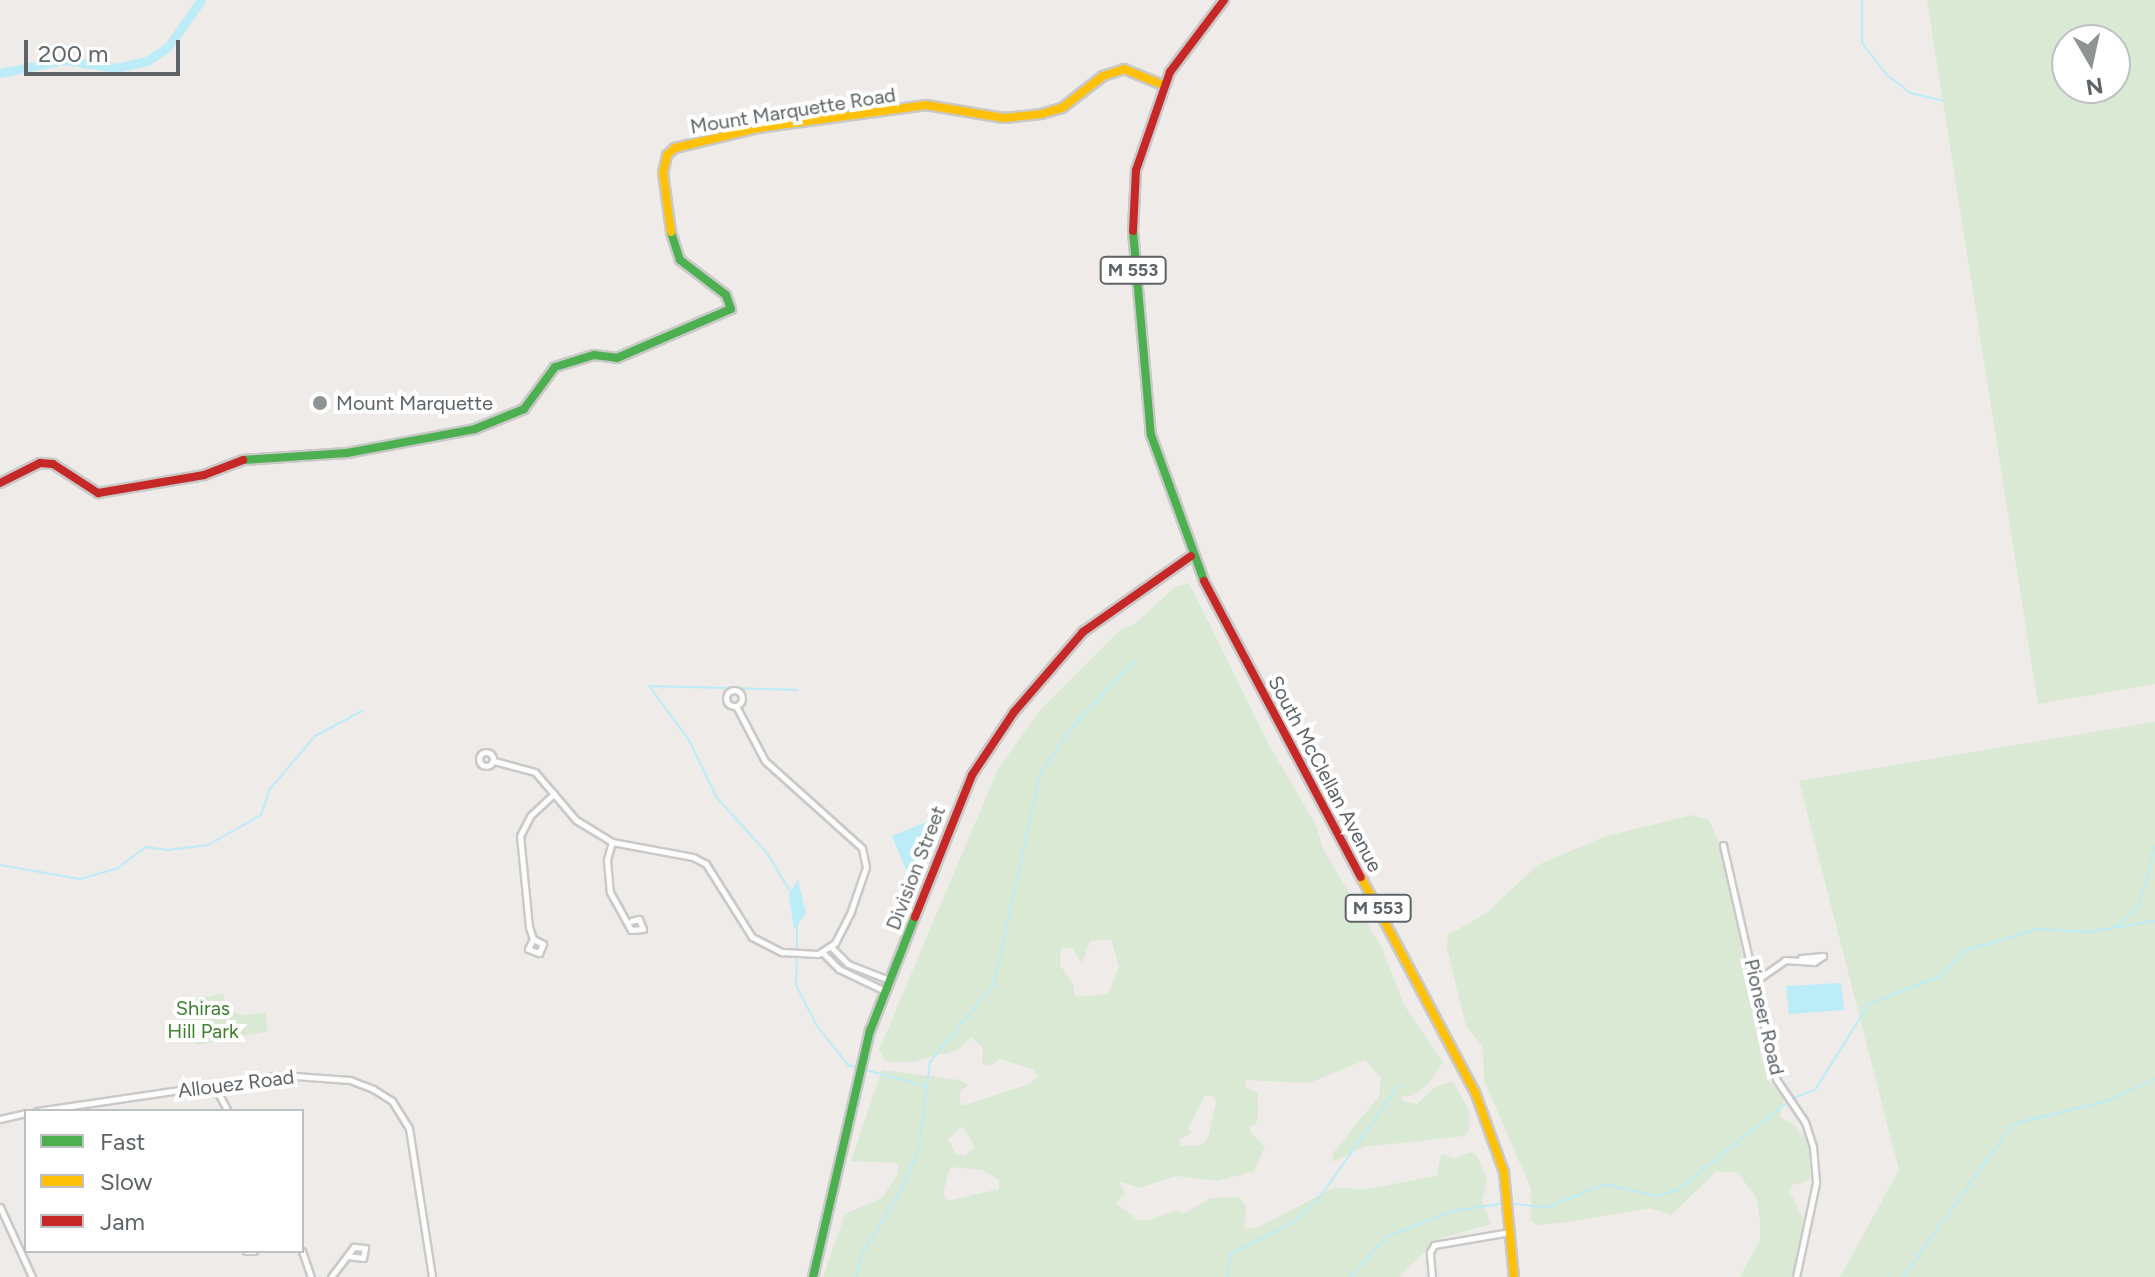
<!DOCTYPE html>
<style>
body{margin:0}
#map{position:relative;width:2155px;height:1277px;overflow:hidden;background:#eeebe8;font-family:Figtree,sans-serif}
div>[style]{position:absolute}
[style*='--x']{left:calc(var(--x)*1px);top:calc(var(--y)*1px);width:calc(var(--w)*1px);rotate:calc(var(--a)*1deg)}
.green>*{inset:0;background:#dae9d3}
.water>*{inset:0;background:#bcecf8}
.stream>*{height:2px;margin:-1px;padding:0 1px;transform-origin:1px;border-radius:1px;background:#bcecf8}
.river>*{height:9px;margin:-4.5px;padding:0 4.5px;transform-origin:4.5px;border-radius:4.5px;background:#bcecf8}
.roads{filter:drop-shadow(2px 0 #c9c9c8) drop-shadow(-2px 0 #c9c9c8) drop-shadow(0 2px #c9c9c8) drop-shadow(0 -2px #c9c9c8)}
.street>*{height:5px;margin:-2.5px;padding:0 2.5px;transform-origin:2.5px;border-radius:2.5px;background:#fcfcfc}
.street>.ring{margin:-2.5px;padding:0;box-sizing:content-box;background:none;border:5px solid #fcfcfc;border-radius:50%}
.fast>*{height:8px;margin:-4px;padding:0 4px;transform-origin:4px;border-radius:4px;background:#4caf50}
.slow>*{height:8px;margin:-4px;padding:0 4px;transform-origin:4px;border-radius:4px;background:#ffc107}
.jam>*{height:8px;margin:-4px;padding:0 4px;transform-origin:4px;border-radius:4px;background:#c62828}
.dots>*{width:22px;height:22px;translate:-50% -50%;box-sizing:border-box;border:4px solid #fff;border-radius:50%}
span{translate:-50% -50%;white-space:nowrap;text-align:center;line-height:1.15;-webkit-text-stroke:8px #fff;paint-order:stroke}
.shield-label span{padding:2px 6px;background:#fff;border:2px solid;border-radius:6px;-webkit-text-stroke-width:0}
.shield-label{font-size:18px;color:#5d6366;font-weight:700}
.street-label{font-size:20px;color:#5d6366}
.poi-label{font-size:20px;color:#5d6366}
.left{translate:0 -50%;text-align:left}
.park-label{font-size:20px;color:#408131}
.legend{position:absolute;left:24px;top:1109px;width:280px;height:144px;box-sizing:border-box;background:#fff;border:2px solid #bec1c2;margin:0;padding:10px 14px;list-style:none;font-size:24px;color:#5d6366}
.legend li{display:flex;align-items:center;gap:16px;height:40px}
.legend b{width:40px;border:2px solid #bec1c2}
.north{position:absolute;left:2051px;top:24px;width:80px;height:80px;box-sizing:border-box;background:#fff;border:2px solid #bec1c2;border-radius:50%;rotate:171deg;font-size:22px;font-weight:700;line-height:32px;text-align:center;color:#5d6366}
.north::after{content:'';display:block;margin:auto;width:28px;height:36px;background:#909394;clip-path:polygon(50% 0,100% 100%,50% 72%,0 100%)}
.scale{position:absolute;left:24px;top:40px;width:156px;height:36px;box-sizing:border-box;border:4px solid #5d6366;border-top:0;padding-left:10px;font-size:24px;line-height:28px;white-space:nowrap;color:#5d6366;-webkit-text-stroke:6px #fff;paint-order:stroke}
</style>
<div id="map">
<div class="green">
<i style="clip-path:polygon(evenodd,1927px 0,2155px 0,2155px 684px,2038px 704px,1927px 0,2067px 40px,2115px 40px,2115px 88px,2067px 88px,2067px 40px)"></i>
<i style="clip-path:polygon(evenodd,1189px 583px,1269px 745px,1316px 825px,1323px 849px,1382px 948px,1404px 1005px,1443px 1062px,1429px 1083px,1412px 1096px,1401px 1096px,1402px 1101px,1417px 1104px,1435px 1087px,1453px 1081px,1469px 1111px,1469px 1131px,1464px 1136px,1364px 1147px,1332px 1162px,1333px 1153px,1379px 1096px,1381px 1078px,1365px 1060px,1309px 1083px,1246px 1080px,1245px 1088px,1257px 1092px,1258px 1100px,1258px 1118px,1255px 1126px,1249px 1125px,1250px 1132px,1265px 1147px,1254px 1171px,1217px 1181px,1177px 1176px,1139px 1188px,1119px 1181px,1125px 1194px,1116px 1203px,1138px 1220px,1150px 1220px,1176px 1210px,1183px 1214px,1211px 1198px,1238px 1197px,1246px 1206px,1244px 1229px,1259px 1227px,1335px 1187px,1361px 1190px,1437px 1176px,1441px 1154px,1454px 1159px,1469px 1152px,1476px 1154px,1487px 1180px,1482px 1201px,1491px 1224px,1438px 1239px,1399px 1277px,823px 1277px,845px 1214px,882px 1198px,897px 1175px,898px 1163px,851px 1161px,882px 1070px,959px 1080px,968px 1085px,959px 1093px,961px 1106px,1027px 1085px,1037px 1077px,1034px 1070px,1000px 1059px,991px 1066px,982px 1064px,983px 1048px,971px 1037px,958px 1050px,912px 1062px,886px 1062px,879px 1050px,998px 769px,1042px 708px,1120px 630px,1136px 623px,1175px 587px,1189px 583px,1111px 939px,1119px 967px,1108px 994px,1075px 997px,1073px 984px,1060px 965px,1061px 947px,1073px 949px,1082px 964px,1090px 941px,1111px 939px,1189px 583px,1205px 1095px,1215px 1097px,1216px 1103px,1208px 1138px,1202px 1145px,1179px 1146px,1180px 1139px,1192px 1133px,1188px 1129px,1205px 1095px,1189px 583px,962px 1126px,975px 1147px,965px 1156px,957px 1155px,948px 1140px,962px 1126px,1189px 583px,950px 1167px,983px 1170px,999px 1180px,999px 1189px,948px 1201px,943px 1193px,950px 1167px)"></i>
<i style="clip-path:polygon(2155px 722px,2155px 1277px,1840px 1277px,1899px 1170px,1799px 781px)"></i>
<i style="clip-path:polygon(1692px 815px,1709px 820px,1724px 856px,1760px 1052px,1768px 1080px,1784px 1099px,1780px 1117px,1796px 1126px,1809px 1144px,1811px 1175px,1808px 1181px,1792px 1185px,1790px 1192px,1804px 1220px,1793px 1277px,1740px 1277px,1760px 1240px,1760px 1221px,1757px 1199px,1738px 1173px,1717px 1171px,1671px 1215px,1650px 1208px,1560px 1223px,1537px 1225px,1531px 1220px,1531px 1189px,1484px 1080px,1483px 1047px,1466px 1026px,1447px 948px,1448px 935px,1485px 914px,1538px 865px,1606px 836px)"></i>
<i style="clip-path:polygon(223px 993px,226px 1007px,242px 1016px,265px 1012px,268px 1031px,197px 1045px,183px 1035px,176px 1004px)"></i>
</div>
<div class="water">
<i style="clip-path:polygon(938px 817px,918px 880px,909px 877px,892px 836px)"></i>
<i style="clip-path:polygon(798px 880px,806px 913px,794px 930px,789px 894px)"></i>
<i style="clip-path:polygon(1841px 983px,1844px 1010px,1789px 1014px,1786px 986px)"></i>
</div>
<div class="stream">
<i style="--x:1862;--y:0;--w:43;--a:90"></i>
<i style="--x:1862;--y:43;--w:39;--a:52"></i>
<i style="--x:1886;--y:74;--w:31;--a:38"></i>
<i style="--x:1910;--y:93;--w:35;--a:13"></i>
<i style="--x:0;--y:865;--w:81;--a:9.9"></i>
<i style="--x:80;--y:879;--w:40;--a:-16"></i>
<i style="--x:118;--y:868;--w:35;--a:-37"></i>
<i style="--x:146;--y:847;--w:22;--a:8"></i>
<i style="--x:168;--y:850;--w:40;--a:-7.1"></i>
<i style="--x:208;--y:845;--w:61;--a:-29.5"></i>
<i style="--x:261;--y:815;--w:28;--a:-71"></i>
<i style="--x:270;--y:789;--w:70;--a:-49.7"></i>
<i style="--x:315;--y:736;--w:55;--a:-28"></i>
<i style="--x:790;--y:891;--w:44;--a:-121.2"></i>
<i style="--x:767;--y:853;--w:74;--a:-132.3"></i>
<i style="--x:717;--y:798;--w:64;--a:-115.8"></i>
<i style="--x:689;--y:740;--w:67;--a:-126.5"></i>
<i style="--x:649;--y:686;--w:148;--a:1.5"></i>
<i style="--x:2115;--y:927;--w:31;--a:-40"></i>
<i style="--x:2139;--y:907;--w:62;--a:-75.1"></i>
<i style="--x:797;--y:950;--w:26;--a:-90"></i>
<i style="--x:797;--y:956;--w:29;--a:92"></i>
<i style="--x:796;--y:985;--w:46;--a:62.9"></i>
<i style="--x:817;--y:1026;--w:50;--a:51.5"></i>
<i style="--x:848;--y:1065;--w:80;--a:15.3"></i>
<i style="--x:856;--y:1277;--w:26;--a:-74"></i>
<i style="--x:863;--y:1252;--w:72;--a:-58.1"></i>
<i style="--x:901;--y:1191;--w:47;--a:-67.3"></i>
<i style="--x:919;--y:1148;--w:87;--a:-82.7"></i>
<i style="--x:930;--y:1062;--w:101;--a:-50.6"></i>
<i style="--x:994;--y:984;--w:215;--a:-77.6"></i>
<i style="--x:1040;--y:774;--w:58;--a:-55.5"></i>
<i style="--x:1073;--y:726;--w:93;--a:-46.7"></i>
<i style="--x:1227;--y:1277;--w:23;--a:-80"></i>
<i style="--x:1231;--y:1254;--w:71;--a:-27.6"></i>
<i style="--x:1294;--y:1221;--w:30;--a:-41"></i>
<i style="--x:1317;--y:1201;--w:142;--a:-54.7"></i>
<i style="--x:1350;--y:1277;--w:56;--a:-47.2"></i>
<i style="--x:1388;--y:1236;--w:70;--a:-21"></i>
<i style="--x:1453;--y:1211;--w:55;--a:-8.4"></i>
<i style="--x:1507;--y:1203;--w:38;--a:7"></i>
<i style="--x:1545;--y:1208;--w:65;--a:-21.8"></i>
<i style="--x:1605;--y:1184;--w:52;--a:13.2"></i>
<i style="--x:1656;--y:1196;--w:22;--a:-16"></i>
<i style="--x:1677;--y:1190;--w:148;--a:-38.4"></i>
<i style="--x:1793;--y:1098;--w:23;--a:-20"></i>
<i style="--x:1815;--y:1090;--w:102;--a:-57.9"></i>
<i style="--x:1869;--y:1004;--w:74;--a:-21.4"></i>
<i style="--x:1938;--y:977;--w:37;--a:-45"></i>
<i style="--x:1964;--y:951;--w:77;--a:-16.6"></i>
<i style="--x:2038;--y:929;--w:50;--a:3.4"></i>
<i style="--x:2088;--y:932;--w:68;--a:-9.3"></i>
<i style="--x:1903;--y:1277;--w:188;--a:-54.3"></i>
<i style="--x:2013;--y:1124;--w:97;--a:-13.7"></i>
<i style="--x:2107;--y:1101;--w:53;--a:-24.6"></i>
</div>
<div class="river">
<i style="--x:0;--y:73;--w:65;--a:-11.5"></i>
<i style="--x:64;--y:60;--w:53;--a:8.7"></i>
<i style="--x:116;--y:68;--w:32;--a:-13"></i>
<i style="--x:147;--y:61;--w:25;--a:-34"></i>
<i style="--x:168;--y:47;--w:57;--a:-54.9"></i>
</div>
<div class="roads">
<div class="street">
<i class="ring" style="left:726px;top:690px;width:11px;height:11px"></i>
<i class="ring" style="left:479px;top:752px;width:9px;height:9px"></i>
<i style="--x:494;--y:761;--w:42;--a:15"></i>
<i style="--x:535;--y:772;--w:63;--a:49.5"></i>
<i style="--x:576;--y:820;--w:42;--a:31.4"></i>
<i style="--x:612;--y:842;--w:82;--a:10.5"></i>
<i style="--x:693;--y:857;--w:15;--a:28"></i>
<i style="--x:706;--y:864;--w:86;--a:57.8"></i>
<i style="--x:752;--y:937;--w:34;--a:27"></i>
<i style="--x:782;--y:952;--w:36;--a:3"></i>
<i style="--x:818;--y:954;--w:20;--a:-33"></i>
<i style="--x:835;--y:943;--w:36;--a:-63"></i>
<i style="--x:851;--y:911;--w:46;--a:-71.2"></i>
<i style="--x:866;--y:867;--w:19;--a:-102"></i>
<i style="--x:862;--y:848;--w:130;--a:-138.1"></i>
<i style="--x:765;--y:761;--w:62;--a:-117.8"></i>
<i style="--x:612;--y:842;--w:19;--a:106"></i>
<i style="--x:607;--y:860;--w:32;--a:85"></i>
<i style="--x:610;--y:892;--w:43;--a:61.1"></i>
<i style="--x:631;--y:930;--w:12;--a:-5"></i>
<i style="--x:643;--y:929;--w:11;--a:-112"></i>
<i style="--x:639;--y:919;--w:8;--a:166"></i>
<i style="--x:1723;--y:845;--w:240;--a:77.2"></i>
<i style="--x:1776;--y:1079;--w:52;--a:56"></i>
<i style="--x:1805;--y:1122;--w:26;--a:72"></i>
<i style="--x:1813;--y:1147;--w:36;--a:85"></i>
<i style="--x:1816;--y:1183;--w:96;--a:102"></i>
<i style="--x:533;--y:939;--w:11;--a:117"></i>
<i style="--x:528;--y:949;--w:12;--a:20"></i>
<i style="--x:539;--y:953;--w:10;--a:-66"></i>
<i style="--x:543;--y:944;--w:11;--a:-153"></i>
<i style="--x:533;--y:939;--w:13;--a:-108"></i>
<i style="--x:529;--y:927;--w:91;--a:-95.6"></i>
<i style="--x:520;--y:836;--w:22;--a:-63"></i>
<i style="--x:530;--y:816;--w:33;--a:-43"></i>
<i style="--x:831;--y:947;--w:24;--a:45"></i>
<i style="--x:848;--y:964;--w:44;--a:21.3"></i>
<i style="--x:822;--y:952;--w:24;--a:45"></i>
<i style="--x:839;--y:969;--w:51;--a:25.6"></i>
<i style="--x:1754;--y:982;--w:38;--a:-35"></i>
<i style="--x:1785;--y:960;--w:29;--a:4"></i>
<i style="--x:1814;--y:962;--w:11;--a:-34"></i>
<i style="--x:1823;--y:956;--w:22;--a:175"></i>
<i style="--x:215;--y:1087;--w:27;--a:62"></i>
<i style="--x:37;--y:1111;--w:247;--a:-8.4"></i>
<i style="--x:281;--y:1075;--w:69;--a:4.1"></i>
<i style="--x:350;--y:1080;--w:25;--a:21"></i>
<i style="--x:373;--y:1089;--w:22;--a:32"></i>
<i style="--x:392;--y:1101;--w:32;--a:58"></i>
<i style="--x:409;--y:1128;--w:151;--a:81.2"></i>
<i style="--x:0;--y:1119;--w:27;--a:-13"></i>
<i style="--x:0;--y:1207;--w:77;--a:65.4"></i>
<i style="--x:246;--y:1251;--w:8;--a:0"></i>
<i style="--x:302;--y:1251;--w:28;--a:71"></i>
<i style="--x:331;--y:1277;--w:38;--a:-53"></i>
<i style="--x:354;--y:1247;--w:11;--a:5"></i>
<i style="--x:365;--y:1248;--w:10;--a:101"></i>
<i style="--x:363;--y:1258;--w:16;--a:-173"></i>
<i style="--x:1432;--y:1277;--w:25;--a:-95"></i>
<i style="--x:1430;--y:1252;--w:8;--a:-60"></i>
<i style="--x:1434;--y:1245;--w:77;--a:-9.7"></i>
</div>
<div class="fast">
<i style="--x:1133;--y:231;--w:205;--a:85"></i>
<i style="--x:1151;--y:435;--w:155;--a:70"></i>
<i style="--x:243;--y:460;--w:104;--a:-3.9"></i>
<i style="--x:347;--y:453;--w:130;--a:-10.6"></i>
<i style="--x:475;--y:429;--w:53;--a:-22.2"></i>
<i style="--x:524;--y:409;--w:52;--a:-53.6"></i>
<i style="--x:555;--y:367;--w:41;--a:-17.1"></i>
<i style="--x:594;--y:355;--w:23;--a:7"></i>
<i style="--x:617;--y:358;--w:124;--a:-23.3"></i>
<i style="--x:731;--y:309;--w:15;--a:-110"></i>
<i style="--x:726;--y:295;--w:58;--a:-142.7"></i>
<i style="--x:680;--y:260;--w:29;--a:-108"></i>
<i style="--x:813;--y:1277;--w:253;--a:-77"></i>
<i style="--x:870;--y:1031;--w:123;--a:-68.5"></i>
</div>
<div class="slow">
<i style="--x:671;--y:232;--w:60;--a:-97.7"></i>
<i style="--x:663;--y:173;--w:18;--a:-77"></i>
<i style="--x:667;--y:155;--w:11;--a:-41"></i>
<i style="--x:675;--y:148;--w:85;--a:-13.5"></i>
<i style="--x:758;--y:128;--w:170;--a:-7.8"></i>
<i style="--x:926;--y:105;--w:79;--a:9.5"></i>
<i style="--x:1004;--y:118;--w:37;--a:-6"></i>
<i style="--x:1041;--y:114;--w:22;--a:-16"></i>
<i style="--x:1062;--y:108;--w:52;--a:-38"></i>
<i style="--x:1103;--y:76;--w:22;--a:-18"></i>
<i style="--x:1124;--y:69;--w:42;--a:22.3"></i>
<i style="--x:1361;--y:877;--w:243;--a:62.1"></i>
<i style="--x:1475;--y:1092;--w:85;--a:70.1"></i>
<i style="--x:1504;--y:1172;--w:105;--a:84.6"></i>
</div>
<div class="jam">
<i style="--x:1133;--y:231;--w:61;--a:-87.2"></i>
<i style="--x:1136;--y:170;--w:104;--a:-70.9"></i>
<i style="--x:1170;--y:72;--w:90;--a:-53.1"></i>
<i style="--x:0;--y:483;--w:45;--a:-26.6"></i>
<i style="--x:40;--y:463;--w:13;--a:4"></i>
<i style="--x:53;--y:464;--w:54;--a:32.8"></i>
<i style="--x:98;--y:493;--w:108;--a:-9.6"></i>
<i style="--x:204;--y:475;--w:42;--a:-21"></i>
<i style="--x:1204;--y:581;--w:335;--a:62.1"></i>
<i style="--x:915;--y:917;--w:153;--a:-68.1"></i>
<i style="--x:972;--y:775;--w:76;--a:-56.3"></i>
<i style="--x:1014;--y:712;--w:106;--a:-49.2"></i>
<i style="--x:1083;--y:632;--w:132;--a:-35.1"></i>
</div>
</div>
<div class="dots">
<i style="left:320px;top:403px;background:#909394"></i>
</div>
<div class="shield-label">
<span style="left:1133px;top:270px">M 553</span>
<span style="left:1378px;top:908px">M 553</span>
</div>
<div class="street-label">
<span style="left:793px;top:111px;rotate:-9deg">Mount Marquette Road</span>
<span style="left:1325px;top:774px;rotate:62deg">South McClellan Avenue</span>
<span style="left:916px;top:868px;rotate:-69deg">Division Street</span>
<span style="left:1764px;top:1017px;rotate:77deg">Pioneer Road</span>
<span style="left:236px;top:1084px;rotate:-7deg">Allouez Road</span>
</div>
<div class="poi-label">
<span class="left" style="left:336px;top:403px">Mount Marquette</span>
</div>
<div class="park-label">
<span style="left:203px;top:1020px">Shiras<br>Hill Park</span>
</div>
<ul class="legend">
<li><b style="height:10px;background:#4caf50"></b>Fast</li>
<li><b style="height:10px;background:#ffc107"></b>Slow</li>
<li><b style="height:10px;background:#c62828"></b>Jam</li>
</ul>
<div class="north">N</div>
<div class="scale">200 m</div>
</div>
